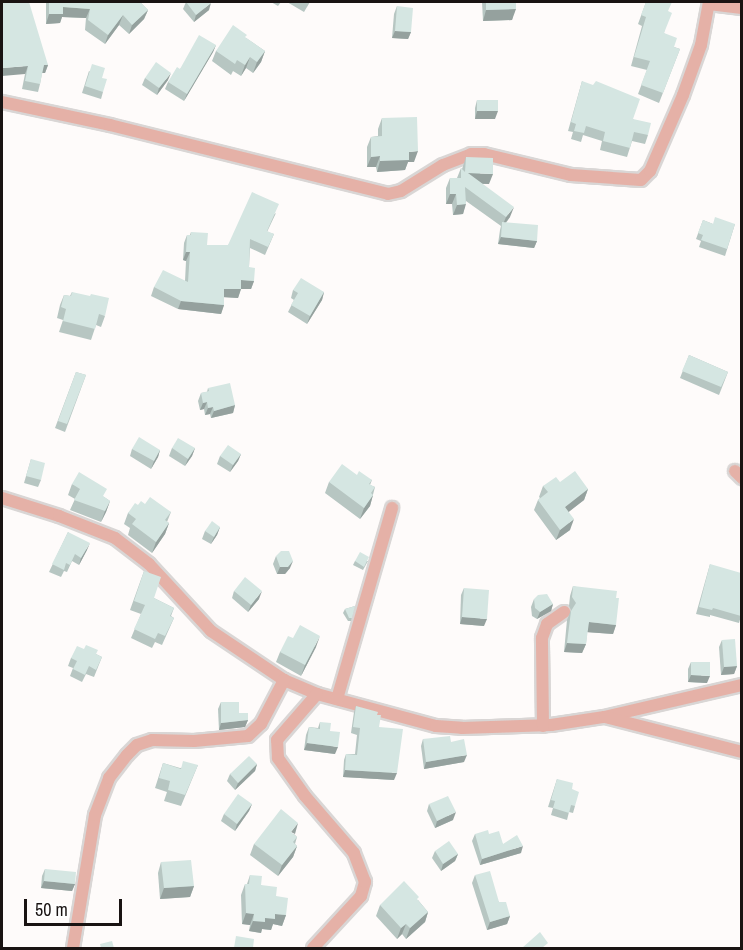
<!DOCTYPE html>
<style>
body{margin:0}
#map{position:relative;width:743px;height:950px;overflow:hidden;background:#fefbfa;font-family:"Archivo Narrow",sans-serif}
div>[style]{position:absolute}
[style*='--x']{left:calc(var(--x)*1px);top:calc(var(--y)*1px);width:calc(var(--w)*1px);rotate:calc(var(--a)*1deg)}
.roads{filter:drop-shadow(2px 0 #d9d6d5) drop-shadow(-2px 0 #d9d6d5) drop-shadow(0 2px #d9d6d5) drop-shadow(0 -2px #d9d6d5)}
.minor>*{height:12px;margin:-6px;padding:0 6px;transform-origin:6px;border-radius:6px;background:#e5b1a7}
.wall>*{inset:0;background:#b7c6c2}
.shaded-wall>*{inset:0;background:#95a19e}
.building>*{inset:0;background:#d5e6e2}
span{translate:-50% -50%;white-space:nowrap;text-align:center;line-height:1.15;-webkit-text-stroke:4.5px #fff;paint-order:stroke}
.frame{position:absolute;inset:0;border:3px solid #191312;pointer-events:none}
.scale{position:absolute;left:24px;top:899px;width:98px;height:27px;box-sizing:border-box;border:3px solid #191312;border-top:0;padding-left:8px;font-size:18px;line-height:21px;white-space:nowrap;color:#191312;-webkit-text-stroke:4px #fff;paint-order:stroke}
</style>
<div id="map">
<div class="roads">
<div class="minor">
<i style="--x:709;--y:4;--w:33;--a:7"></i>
<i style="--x:2;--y:102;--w:110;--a:12"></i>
<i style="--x:110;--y:125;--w:286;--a:13.9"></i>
<i style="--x:388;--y:194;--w:13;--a:-13"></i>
<i style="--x:401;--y:191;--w:49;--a:-31.8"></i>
<i style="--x:443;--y:165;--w:30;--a:-21"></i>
<i style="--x:471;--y:154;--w:13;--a:0"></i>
<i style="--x:484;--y:154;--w:89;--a:13.6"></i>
<i style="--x:571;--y:175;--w:70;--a:4.1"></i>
<i style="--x:641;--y:180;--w:13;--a:-45"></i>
<i style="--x:650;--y:171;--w:83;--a:-66.5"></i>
<i style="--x:683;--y:95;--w:53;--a:-70.2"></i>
<i style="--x:701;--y:45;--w:44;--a:-79.5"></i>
<i style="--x:735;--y:471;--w:10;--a:45"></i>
<i style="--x:2;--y:498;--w:60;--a:17.5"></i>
<i style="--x:59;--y:516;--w:60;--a:21.4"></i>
<i style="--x:115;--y:538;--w:43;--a:37.4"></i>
<i style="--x:149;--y:564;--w:91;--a:47.2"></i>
<i style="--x:211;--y:631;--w:88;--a:33.9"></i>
<i style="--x:284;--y:680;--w:36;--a:23"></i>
<i style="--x:317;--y:694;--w:123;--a:15.1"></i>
<i style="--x:436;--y:726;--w:26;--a:4"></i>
<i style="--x:462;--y:728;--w:89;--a:-1.9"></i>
<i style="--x:551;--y:725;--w:54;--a:-8.6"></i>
<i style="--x:604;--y:717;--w:142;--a:-13.1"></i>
<i style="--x:337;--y:699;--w:199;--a:-73.9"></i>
<i style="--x:605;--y:717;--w:141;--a:14.3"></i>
<i style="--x:543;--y:726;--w:88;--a:-90.7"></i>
<i style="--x:542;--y:638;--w:15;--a:-70"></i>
<i style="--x:547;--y:624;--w:21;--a:-35"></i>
<i style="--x:73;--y:948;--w:135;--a:-80.6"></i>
<i style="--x:95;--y:815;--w:40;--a:-69"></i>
<i style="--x:109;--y:778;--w:29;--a:-52"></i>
<i style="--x:127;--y:755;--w:14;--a:-45"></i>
<i style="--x:137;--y:745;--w:16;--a:-18"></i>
<i style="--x:152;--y:740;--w:42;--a:1.4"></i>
<i style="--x:194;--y:741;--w:54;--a:-5.3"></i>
<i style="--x:248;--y:736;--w:18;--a:-43"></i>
<i style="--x:261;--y:724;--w:50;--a:-62.4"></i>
<i style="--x:313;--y:948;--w:71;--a:-47.3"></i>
<i style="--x:361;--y:896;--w:15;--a:-74"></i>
<i style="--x:365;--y:882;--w:31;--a:-111"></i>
<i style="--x:354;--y:853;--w:75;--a:-130.7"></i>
<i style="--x:305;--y:796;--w:47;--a:-125.4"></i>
<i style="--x:278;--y:758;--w:18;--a:-93"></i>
<i style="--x:277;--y:740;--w:61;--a:-49"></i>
</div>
</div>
<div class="wall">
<i style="clip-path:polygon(2px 2px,48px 65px,45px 73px,42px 73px,40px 84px,38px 92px,22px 89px,25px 74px)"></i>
<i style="clip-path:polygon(46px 2px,140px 2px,148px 10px,144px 19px,129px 34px,119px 25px,105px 44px,85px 30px,86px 18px,62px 17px,60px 23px,46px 24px)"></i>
<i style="clip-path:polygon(186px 2px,209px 10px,194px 22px,183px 9px)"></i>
<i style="clip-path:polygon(271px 2px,281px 2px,278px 6px)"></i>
<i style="clip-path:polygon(287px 2px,310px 2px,304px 12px)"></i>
<i style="clip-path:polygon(482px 2px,516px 2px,512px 20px,483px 21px)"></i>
<i style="clip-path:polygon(646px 2px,668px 11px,664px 33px,674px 47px,680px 49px,659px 103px,638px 94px,647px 70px,631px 66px,642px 26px,638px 24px)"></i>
<i style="clip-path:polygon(397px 6px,411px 32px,408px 39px,392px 38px,394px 14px)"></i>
<i style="clip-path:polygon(246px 38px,265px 51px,261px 62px,253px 73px,246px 68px,241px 76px,233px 71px,231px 75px,212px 61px,216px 51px)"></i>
<i style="clip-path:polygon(216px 45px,213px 52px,184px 101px,165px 89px,168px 82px,180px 69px)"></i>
<i style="clip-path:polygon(89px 71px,102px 78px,103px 92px,101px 99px,82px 93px)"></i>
<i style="clip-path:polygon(145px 78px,168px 80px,157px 95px,142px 85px)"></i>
<i style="clip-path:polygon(582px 81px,633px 119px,648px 135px,645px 144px,632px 141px,627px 157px,600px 150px,602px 141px,583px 135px,581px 142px,571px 139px,573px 132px,568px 131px)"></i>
<i style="clip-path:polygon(477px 100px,495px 119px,475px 119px,475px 108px)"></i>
<i style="clip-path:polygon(382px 118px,414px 162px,408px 162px,405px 170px,377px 172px,376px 167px,367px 167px,367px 147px,371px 137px,378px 136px,378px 129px)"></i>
<i style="clip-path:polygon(466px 157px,489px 184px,482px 184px,510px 217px,506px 223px,537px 241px,534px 248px,498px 244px,500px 230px,501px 226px,466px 201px,463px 214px,453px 215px,452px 204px,446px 204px,446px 188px,450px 178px,457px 178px,461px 168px,462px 169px)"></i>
<i style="clip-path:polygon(276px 213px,267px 232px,274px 234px,265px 255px,250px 248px,249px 267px,254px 281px,251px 289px,241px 289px,238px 298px,224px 297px,224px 305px,221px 314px,178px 309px,151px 296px,154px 287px,185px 281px,186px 261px,183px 260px,184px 243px,187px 235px,190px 235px,191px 232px,207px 245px,228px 245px)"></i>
<i style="clip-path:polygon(703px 220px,713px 224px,735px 224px,725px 256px,699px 247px,701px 241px,696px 239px)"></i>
<i style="clip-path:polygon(293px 290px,324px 292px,322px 300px,307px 324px,288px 312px,294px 300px,291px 298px)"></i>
<i style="clip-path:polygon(72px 292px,105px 316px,101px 327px,96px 325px,91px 340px,59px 332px,63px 320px,57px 318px,60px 305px,64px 295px,70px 296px)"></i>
<i style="clip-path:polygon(689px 355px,728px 372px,719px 395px,680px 378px)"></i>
<i style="clip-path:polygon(76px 372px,86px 375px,65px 432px,55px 428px)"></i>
<i style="clip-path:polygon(208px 388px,235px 405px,233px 413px,211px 418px,210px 414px,205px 415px,204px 409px,200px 410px,198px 401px,201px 393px,207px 392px)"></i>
<i style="clip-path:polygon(172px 448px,195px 448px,192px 456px,185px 466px,169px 456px)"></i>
<i style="clip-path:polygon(132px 449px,160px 450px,158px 457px,151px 469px,130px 456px)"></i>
<i style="clip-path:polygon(241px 454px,238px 461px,230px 472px,217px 464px,220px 456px)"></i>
<i style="clip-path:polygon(31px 459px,41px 480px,38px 487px,24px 483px)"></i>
<i style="clip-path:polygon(357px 475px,372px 480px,370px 485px,375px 487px,370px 506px,360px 519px,325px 493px,329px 482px)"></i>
<i style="clip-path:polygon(560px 482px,588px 489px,584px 500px,568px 512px,570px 530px,556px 540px,534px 510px,538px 500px,540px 498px,539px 497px,543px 486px)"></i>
<i style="clip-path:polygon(72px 484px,104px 497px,110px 501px,106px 512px,101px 522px,70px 510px,75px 499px,68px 495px)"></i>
<i style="clip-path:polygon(145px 504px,171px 512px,167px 522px,169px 523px,165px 534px,152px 553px,128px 535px,130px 528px,124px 524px,128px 513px,138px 505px)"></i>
<i style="clip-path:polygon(220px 527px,217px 535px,211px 544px,202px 539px,205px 531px)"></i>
<i style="clip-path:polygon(68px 532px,87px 550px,79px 565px,72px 561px,67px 572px,64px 571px,61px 577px,49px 572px)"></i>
<i style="clip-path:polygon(276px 556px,290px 568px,285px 574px,277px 574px,273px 564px)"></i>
<i style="clip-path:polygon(355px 561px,368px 561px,363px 570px,353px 565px)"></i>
<i style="clip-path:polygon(710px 564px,741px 616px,739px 623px,710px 615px,710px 617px,696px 614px)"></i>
<i style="clip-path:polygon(144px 571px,154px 598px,174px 608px,171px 616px,174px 618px,162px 645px,155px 642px,152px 648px,131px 638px,141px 614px,130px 610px)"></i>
<i style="clip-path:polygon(573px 586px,616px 598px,616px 625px,613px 634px,587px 632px,586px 644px,582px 653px,564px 652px,567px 620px,571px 610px,569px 606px,570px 596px)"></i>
<i style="clip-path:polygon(464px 588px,484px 626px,460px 624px,461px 595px)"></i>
<i style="clip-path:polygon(234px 591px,259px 599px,248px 612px,232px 598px)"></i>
<i style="clip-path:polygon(534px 599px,553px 604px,551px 611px,537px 619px,532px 616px,531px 607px)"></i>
<i style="clip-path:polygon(355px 606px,351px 621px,348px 621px,343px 613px,345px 609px)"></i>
<i style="clip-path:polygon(293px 638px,316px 647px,301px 676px,276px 662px,280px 652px)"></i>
<i style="clip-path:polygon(722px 640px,737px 666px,734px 674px,721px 675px,719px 647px)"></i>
<i style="clip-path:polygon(96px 654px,102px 657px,94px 677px,86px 674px,82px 682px,70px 676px,73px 668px,68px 666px,71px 658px)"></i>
<i style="clip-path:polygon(691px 662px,707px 683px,688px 682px,688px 669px)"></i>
<i style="clip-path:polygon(221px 702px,239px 713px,248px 720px,245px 727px,219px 730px,218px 709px)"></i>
<i style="clip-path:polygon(356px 706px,377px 715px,379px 727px,394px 780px,343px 777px,344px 760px,346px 754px,355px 754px,357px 735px,351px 733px,354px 712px)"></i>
<i style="clip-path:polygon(320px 722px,330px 731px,335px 754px,304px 750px,306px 735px,309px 727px,318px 728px)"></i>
<i style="clip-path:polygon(423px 739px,451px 742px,464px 762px,424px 769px,421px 746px)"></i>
<i style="clip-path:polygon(163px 763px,180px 768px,198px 765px,181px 806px,164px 801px,167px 792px,155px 788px)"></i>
<i style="clip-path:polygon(257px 764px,255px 771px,235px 790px,227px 781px,230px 774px)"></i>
<i style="clip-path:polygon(557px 779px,572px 789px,575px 806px,573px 813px,569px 812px,567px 820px,551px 815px,553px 808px,548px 807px)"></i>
<i style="clip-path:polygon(252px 804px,249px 811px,235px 831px,221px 821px,224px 814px)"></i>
<i style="clip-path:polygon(429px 804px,453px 820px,435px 828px,427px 811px)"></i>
<i style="clip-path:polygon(294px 834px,297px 837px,295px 844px,297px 846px,293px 857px,278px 876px,250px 855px,254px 844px)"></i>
<i style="clip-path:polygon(475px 834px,489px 834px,503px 844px,521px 853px,480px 865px,472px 841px)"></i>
<i style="clip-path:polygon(435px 851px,458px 854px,455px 861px,441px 871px,432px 858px)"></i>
<i style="clip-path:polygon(161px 862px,194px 886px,190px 897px,160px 899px,158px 873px)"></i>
<i style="clip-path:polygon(45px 869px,75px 884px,72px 891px,41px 888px,42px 876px)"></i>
<i style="clip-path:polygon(250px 875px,261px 885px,276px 896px,286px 915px,282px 926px,273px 924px,271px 930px,262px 929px,261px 933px,249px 931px,250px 925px,242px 924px,241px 895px,245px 884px,247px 884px)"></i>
<i style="clip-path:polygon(475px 875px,499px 902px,510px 916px,507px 924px,487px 930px,472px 883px)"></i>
<i style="clip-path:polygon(418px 900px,428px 912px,425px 922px,406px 939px,402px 934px,397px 939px,376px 916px,380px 905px)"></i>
</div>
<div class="shaded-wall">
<i style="clip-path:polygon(211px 3px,209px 10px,194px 22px,196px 15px)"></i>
<i style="clip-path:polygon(63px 7px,90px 9px,86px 18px,62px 17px,60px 23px,46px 24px,49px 14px)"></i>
<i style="clip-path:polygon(516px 9px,512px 20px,483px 21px,486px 10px)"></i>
<i style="clip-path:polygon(148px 10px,144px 19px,129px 34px,132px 25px)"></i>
<i style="clip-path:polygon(123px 15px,119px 25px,105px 44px,108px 35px)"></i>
<i style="clip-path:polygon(395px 31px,411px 32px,408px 39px,392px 38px)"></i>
<i style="clip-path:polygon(216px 45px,213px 52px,184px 101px,187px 94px)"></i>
<i style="clip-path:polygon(265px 51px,261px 62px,253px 73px,257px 62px)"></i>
<i style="clip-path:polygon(250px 57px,246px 68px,241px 76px,245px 65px)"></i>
<i style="clip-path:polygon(44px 65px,48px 65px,45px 73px,41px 73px)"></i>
<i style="clip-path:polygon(28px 66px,25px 74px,2px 76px,2px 68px)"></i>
<i style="clip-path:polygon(171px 73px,168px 80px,157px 95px,159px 88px)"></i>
<i style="clip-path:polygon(477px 111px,498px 111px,495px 119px,475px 119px)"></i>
<i style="clip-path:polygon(418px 151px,414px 162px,408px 162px,405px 170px,377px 172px,380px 161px,409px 152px)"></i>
<i style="clip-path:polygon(380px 156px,376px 167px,367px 167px,371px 157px)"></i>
<i style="clip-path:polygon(468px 173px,493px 174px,489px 184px,464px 183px)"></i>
<i style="clip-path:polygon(450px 194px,456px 194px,452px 204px,446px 204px)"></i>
<i style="clip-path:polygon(466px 204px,463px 214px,453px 215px,457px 205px)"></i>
<i style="clip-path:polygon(514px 207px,510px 217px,502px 227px,506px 217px)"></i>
<i style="clip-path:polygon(501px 237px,537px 241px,534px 248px,498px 244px)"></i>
<i style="clip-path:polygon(186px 252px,190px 252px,186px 261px,183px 260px)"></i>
<i style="clip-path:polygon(241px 280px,254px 281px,251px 289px,238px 289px)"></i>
<i style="clip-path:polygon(224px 289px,241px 289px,238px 298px,221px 297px)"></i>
<i style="clip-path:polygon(324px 292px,322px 300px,307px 324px,310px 316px)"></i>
<i style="clip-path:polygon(181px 301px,224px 305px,221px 314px,178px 309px)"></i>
<i style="clip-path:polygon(207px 402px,204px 409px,200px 410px,203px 403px)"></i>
<i style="clip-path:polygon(235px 405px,233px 413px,211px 418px,214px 411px)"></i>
<i style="clip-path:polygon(213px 407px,210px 414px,205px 415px,208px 408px)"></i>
<i style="clip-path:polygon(195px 448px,192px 456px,185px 466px,188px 459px)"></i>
<i style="clip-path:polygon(160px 450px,158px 457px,151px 469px,154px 461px)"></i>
<i style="clip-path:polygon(241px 454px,238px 461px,230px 472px,233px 465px)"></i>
<i style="clip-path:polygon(588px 489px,584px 500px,561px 518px,565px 507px)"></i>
<i style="clip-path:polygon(373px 495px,370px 506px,360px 519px,364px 508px)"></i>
<i style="clip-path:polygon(110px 501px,106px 512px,101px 522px,105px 511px)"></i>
<i style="clip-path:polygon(574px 519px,570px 530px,556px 540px,560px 530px)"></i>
<i style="clip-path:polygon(169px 523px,165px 534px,152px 553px,156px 542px)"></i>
<i style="clip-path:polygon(220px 527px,217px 535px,211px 544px,214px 537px)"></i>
<i style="clip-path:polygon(90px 543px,87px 550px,79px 565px,81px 558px)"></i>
<i style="clip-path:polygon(293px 561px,290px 568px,285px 574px,277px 574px,280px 567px)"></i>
<i style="clip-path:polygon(262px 591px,259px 599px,248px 612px,251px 605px)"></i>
<i style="clip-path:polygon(553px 604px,551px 611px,537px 619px,540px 612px)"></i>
<i style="clip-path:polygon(462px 617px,487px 619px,484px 626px,460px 624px)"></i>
<i style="clip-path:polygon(589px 622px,616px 625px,613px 634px,585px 632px)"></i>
<i style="clip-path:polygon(320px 636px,316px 647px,301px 676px,305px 665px)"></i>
<i style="clip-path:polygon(567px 643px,586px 644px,582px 653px,564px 652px)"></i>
<i style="clip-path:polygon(737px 666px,734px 674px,721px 675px,724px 667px)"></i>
<i style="clip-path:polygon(691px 675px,710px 676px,707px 683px,688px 682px)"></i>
<i style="clip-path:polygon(248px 720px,245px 727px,219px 730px,221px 723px)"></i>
<i style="clip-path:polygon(307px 743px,338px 747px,335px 754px,304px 750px)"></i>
<i style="clip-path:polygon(467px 755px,464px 762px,424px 769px,426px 762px)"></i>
<i style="clip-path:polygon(257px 764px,255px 771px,235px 790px,238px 783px)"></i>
<i style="clip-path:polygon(345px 770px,397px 773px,394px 780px,343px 777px)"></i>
<i style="clip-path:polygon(252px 804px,249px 811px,235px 831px,237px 824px)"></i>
<i style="clip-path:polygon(456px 812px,453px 820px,435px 828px,437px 821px)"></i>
<i style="clip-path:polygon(298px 823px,295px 834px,291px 832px)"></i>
<i style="clip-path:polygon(297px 846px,293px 857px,278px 876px,282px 865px)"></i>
<i style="clip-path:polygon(523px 846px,521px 853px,480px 865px,482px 859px)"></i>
<i style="clip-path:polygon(458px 854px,455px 861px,441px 871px,443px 864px)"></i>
<i style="clip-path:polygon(44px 881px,75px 884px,72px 891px,41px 888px)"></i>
<i style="clip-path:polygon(194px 886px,190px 897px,160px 899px,164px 888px)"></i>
<i style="clip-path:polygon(428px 912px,425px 922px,406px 939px,410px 928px)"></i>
<i style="clip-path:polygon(246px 913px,254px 914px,250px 925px,242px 924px)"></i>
<i style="clip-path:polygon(275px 914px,286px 915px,282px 926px,273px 924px,271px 930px,262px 929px,261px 933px,249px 931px,253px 921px,265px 918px)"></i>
<i style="clip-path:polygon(510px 916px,507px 924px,487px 930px,490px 922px)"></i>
<i style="clip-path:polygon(406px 924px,402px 934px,397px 939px,401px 928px)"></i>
</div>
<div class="building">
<i style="clip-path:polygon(2px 2px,29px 2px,48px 65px,44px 65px,40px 84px,25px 81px,28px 66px,2px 68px)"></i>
<i style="clip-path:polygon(49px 2px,140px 2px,148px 10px,132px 25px,123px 15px,108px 35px,88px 20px,90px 9px,63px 7px,63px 14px,49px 14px)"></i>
<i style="clip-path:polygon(186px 2px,211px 2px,211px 3px,196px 15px)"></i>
<i style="clip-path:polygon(486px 2px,516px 2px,516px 9px,486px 10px)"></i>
<i style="clip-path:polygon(646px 2px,672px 2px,668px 11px,672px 13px,664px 33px,677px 38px,674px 47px,680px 49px,663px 93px,641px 85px,650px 61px,634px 57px,646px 17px,641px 15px)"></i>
<i style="clip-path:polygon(397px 6px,413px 8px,411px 32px,395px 31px)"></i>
<i style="clip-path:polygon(233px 25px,247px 35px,245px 37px,265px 51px,257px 62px,250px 57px,245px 65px,237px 60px,235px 64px,216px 51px)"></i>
<i style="clip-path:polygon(199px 35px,216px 45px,187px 94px,168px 82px,177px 67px,180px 69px)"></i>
<i style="clip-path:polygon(156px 62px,171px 73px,159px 88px,145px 78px)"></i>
<i style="clip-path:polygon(92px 64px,105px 68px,102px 78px,107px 79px,103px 92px,85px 86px)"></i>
<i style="clip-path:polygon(582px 81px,593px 85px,596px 81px,640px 99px,633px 119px,651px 123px,648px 135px,634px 132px,630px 148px,603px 141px,605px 132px,586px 126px,584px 133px,574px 131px,576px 124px,571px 122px)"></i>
<i style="clip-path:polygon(477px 100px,498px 100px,498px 111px,477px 111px)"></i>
<i style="clip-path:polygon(417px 117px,418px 151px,409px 152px,409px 160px,380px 161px,380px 156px,371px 157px,371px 137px,382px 136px,382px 118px)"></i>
<i style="clip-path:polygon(466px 157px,493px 158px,493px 174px,468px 173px,514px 207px,506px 217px,465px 187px,466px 204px,457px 205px,456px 194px,450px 194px,450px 178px,461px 178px,461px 168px,465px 172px)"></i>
<i style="clip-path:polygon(252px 192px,279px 204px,267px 231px,274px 234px,268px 247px,250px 239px,249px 267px,255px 268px,254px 281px,241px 280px,241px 289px,224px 289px,224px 305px,181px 301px,154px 287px,163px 270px,188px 282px,190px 252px,186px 252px,187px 235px,191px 235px,191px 232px,208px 233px,207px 245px,228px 245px)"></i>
<i style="clip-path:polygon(715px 217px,735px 224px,727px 249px,701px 240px,703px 235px,698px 233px,703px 220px,713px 224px)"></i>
<i style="clip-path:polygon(502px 222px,538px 225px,537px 241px,501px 237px)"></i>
<i style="clip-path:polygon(301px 278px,324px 292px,310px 316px,291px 305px,298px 293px,293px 290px)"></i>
<i style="clip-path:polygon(72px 292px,90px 296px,91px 294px,109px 298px,105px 316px,99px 314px,95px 329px,63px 321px,66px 309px,61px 307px,64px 295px,71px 296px)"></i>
<i style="clip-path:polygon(689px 355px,728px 372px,721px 387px,682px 371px)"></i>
<i style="clip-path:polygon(76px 372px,86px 375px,67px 424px,58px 421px)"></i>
<i style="clip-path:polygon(230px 383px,235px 405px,214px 411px,213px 407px,208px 408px,207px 402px,203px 403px,201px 393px,209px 391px,208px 388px)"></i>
<i style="clip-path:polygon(139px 437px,160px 450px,154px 461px,132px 449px)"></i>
<i style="clip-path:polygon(178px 438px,195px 448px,188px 459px,172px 448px)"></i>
<i style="clip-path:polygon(228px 445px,241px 454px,233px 465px,220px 456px)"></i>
<i style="clip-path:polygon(31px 459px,45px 463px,41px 480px,26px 476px)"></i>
<i style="clip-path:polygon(342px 464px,357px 475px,359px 471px,372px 480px,369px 484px,375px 487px,371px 493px,373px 495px,364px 508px,329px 482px)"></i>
<i style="clip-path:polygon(575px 471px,588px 489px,565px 507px,574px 519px,560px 530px,538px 500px,548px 492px,543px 486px,556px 477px,560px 482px)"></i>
<i style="clip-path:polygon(79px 472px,107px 489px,103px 496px,110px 501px,105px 511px,74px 500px,80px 489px,72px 484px)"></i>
<i style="clip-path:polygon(150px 497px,171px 512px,165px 520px,169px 523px,156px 542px,132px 524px,136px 519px,128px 513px,135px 503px,138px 505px,141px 501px,145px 504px)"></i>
<i style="clip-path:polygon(212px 521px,220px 527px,214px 537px,205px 531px)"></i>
<i style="clip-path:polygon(68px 532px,90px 543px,81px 558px,75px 554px,70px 565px,66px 563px,64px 570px,52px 564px)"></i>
<i style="clip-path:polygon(281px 551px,289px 551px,293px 561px,288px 567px,280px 567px,276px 556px)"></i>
<i style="clip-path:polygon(360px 552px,369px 557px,364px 567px,355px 561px)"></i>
<i style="clip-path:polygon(710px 564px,741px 573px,741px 616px,713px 608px,712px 610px,699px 607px)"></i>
<i style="clip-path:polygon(144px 571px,161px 577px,154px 598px,174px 608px,170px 616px,174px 618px,165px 636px,158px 633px,155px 639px,134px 629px,145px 605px,134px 601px)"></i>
<i style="clip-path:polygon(245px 577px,262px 591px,251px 605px,234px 591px)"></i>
<i style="clip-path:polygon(573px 586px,617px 591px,616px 598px,619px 598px,616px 625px,589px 622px,586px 644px,567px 643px,571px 611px,576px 603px,572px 597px)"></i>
<i style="clip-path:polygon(464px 588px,489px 590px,487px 619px,462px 617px)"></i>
<i style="clip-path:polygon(547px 594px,553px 604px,540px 612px,535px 608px,534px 599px,538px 595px)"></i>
<i style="clip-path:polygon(355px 606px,352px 618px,349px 618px,345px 609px)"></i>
<i style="clip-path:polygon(300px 625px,320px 636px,305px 665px,280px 652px,288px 636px,293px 638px)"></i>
<i style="clip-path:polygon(735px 639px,737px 666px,724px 667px,722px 640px)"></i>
<i style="clip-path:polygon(86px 645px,98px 650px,96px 654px,102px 657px,96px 670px,89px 666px,85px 675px,73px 669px,77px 661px,71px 658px,77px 646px,84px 649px)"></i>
<i style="clip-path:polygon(691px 662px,710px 662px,710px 676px,691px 675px)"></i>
<i style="clip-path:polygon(221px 702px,239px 702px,239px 713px,248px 713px,248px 720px,221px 723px)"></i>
<i style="clip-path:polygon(356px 706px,378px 712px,377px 715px,381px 715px,379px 727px,403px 729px,397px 773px,345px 770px,346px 754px,357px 755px,360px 728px,353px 727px)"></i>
<i style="clip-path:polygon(320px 722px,331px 723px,330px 731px,340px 732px,338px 747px,307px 743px,309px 727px,320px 729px)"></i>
<i style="clip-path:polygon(450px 736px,451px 742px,464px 739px,467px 755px,426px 762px,423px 739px)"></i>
<i style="clip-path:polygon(249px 756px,257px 764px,238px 783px,230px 774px)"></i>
<i style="clip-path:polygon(183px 761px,198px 765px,185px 795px,168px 790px,170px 781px,159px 778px,163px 763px,181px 769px)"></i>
<i style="clip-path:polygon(557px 779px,573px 783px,572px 789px,579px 792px,575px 806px,571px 805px,569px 813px,553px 808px,555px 801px,551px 800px)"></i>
<i style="clip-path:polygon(238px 794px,252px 804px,237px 824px,224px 814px)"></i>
<i style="clip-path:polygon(448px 796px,456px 812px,437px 821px,429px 804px)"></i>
<i style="clip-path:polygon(281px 809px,298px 823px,291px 832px,297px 837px,293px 842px,297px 846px,282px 865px,254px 844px)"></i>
<i style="clip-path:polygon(488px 830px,489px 834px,499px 831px,503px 844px,517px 835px,523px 846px,482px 859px,475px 834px)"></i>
<i style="clip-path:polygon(449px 841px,458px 854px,443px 864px,435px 851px)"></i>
<i style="clip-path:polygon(191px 860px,194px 886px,164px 888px,161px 862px)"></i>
<i style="clip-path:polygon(45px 869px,76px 872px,75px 884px,44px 881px)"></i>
<i style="clip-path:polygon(490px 871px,499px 902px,506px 902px,510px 916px,490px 922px,475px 875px)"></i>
<i style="clip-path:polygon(250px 875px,262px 876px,261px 885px,277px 887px,276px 896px,288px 898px,286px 915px,275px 914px,275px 919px,265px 918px,265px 922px,253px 921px,254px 914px,246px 913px,245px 884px,249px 884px)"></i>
<i style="clip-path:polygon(404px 881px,419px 897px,417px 899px,428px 912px,410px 928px,406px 924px,401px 928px,380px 905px)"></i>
<i style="clip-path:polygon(540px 932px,548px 943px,542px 948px,522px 948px)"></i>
<i style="clip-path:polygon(236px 936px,254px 939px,253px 948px,234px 948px)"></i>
<i style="clip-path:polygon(112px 941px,114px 948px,101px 948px,100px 944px)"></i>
</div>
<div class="frame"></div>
<div class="scale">50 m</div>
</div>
